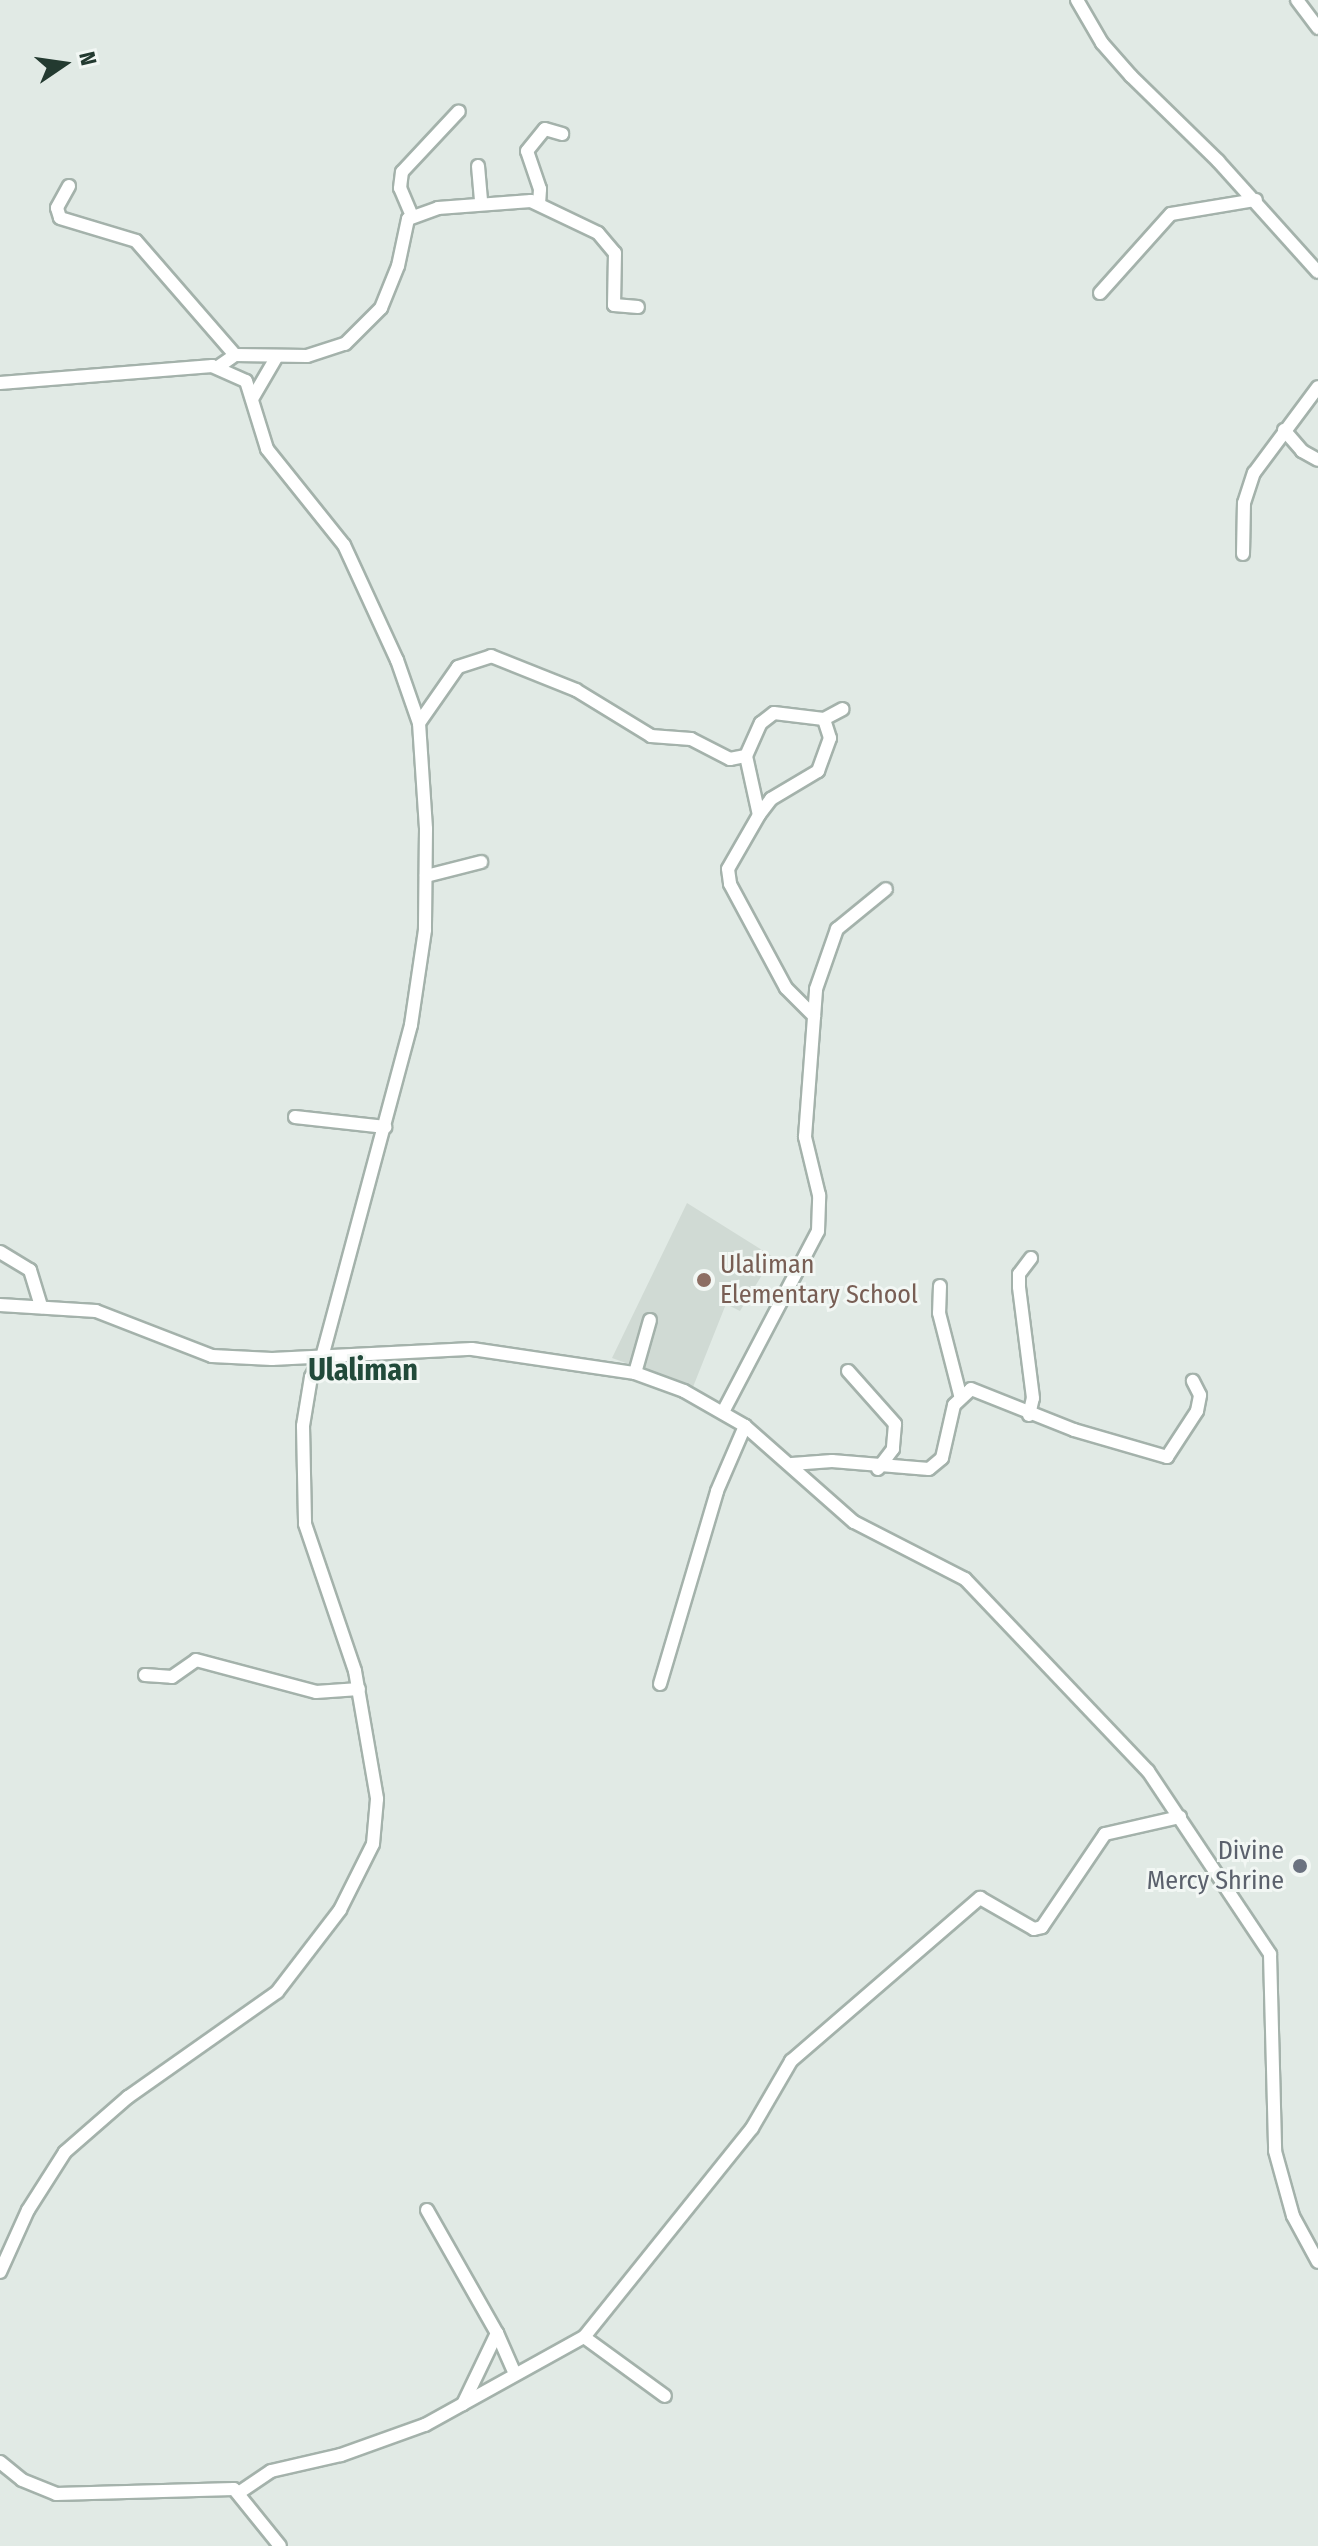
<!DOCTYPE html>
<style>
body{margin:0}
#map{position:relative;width:1318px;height:2546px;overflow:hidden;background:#e1eae5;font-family:"Fira Sans Condensed",sans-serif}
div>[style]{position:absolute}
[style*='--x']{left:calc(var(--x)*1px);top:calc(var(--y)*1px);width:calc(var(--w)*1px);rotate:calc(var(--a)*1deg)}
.built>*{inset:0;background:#d0dad4}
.roads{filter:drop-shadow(2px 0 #a4b2ab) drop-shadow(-2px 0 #a4b2ab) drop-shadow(0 2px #a4b2ab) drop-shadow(0 -2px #a4b2ab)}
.street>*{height:12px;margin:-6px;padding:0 6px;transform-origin:6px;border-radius:6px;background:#fff}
.dots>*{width:22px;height:22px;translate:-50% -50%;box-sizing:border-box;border:4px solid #f2f7f4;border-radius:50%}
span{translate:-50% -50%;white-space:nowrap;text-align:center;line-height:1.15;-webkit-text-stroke:6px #f2f7f4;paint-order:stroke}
.education-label{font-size:26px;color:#785e54}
.left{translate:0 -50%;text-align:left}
.worship-label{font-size:26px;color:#5b616d}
.right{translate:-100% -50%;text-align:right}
.quarter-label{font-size:30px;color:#214a3a;font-weight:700}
.north{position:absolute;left:24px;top:24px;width:80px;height:80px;-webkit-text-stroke:6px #f2f7f4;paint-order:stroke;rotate:77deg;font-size:22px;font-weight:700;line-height:32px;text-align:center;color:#233a30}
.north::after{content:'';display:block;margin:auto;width:28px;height:36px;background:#233a30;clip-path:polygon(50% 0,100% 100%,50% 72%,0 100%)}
</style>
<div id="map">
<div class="built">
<i style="clip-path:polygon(687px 1203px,773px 1257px,740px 1311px,726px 1304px,693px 1387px,612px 1358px)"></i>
</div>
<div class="roads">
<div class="street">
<i style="--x:1077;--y:0;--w:50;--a:59.8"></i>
<i style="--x:1102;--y:43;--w:44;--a:48.7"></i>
<i style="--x:1131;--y:76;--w:122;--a:44.3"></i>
<i style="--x:1218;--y:161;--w:149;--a:48"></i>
<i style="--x:1297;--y:0;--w:35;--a:53"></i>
<i style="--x:478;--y:166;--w:38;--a:85"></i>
<i style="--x:69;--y:186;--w:25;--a:119"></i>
<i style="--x:57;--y:208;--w:10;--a:73"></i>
<i style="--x:60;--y:218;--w:79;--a:16.8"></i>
<i style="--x:136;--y:241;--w:151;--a:49"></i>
<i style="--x:539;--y:204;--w:15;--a:-86"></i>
<i style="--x:540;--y:189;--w:40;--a:-108.9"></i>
<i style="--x:527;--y:151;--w:28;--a:-51"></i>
<i style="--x:545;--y:129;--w:18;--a:16"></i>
<i style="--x:412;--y:216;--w:30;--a:-113"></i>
<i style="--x:400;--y:188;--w:16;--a:-83"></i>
<i style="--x:402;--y:172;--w:83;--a:-46.9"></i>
<i style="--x:1100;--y:293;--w:106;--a:-48.1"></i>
<i style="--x:1171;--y:214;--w:86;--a:-9.4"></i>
<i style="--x:218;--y:367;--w:21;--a:-35"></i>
<i style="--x:235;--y:355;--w:72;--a:0.8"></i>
<i style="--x:307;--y:356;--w:40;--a:-18"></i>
<i style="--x:345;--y:344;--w:51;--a:-45"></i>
<i style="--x:381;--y:308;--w:45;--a:-68"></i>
<i style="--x:398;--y:266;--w:48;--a:-78"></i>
<i style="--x:408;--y:219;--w:32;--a:-20"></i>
<i style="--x:438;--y:208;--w:93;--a:-4.3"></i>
<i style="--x:531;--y:201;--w:74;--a:25.5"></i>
<i style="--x:598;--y:233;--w:26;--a:50"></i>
<i style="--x:615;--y:253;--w:52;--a:91.1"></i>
<i style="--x:614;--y:305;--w:24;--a:5"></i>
<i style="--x:0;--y:383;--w:213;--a:-4.6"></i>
<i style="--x:212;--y:366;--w:37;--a:24"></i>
<i style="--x:246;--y:381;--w:71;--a:72.8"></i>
<i style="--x:267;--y:449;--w:123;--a:51.3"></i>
<i style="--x:344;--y:545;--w:127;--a:65.3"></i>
<i style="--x:397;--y:660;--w:67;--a:70.8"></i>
<i style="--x:419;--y:723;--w:106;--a:86.2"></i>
<i style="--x:426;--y:829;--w:101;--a:90.6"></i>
<i style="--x:425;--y:930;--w:96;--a:98.4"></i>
<i style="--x:411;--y:1025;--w:344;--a:105"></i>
<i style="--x:322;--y:1357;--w:23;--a:119"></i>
<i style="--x:311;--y:1377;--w:50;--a:99.3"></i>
<i style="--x:303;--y:1426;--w:98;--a:88.8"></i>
<i style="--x:305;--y:1524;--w:155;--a:71.2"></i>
<i style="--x:355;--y:1671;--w:130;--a:80.2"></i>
<i style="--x:377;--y:1799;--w:45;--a:95.1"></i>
<i style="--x:373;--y:1844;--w:74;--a:116.6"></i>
<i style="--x:340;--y:1910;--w:103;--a:127.5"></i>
<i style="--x:277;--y:1992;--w:182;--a:144.8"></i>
<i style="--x:128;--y:2097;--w:84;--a:138.9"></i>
<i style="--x:65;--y:2152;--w:69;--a:122.5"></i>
<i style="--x:28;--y:2210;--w:68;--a:114.3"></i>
<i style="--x:252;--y:399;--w:48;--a:-59.7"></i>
<i style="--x:1284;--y:430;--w:28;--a:49"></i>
<i style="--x:1302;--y:451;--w:18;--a:29"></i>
<i style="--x:1243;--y:554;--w:51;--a:-88.9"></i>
<i style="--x:1244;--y:503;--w:32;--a:-72"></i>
<i style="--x:1254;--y:473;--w:107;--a:-53.3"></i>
<i style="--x:419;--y:723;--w:68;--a:-55.1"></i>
<i style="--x:458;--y:667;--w:35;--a:-18"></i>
<i style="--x:491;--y:656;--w:92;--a:21.8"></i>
<i style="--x:576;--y:690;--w:88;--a:31.5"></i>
<i style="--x:651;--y:736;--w:40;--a:4.3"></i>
<i style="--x:691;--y:739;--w:44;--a:27.1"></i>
<i style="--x:730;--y:759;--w:16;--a:-11"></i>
<i style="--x:746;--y:756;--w:36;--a:-66"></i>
<i style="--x:761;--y:723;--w:16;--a:-38"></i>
<i style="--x:774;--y:713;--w:50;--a:6.8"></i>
<i style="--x:824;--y:719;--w:21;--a:-28"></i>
<i style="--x:746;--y:756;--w:60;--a:77.6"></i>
<i style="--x:759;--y:815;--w:62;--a:119.9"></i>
<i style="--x:728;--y:869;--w:15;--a:82"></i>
<i style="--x:730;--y:884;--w:118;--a:61.7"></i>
<i style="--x:786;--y:988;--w:40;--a:45"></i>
<i style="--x:759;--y:815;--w:20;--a:-53"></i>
<i style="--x:771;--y:799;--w:55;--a:-30.8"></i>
<i style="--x:818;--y:771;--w:35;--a:-70"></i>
<i style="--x:830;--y:738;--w:20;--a:-108"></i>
<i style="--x:426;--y:876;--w:57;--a:-14.3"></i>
<i style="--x:295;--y:1117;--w:91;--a:6.3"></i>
<i style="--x:0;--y:1252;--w:35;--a:31"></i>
<i style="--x:30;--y:1270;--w:39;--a:73"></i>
<i style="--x:940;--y:1286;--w:27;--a:92"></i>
<i style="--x:939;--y:1313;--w:85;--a:75.6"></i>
<i style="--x:0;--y:1305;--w:96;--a:3.6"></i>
<i style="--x:96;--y:1311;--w:124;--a:21.2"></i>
<i style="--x:212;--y:1356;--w:60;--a:2.9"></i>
<i style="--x:272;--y:1359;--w:200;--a:-2.9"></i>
<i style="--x:472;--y:1349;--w:165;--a:8.4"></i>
<i style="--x:635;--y:1373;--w:52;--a:20.2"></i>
<i style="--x:684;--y:1391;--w:70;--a:29.8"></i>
<i style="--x:745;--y:1426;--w:145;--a:41.4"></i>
<i style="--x:854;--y:1522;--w:125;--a:27.2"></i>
<i style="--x:965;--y:1579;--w:265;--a:46.4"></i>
<i style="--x:1148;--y:1771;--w:220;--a:56.3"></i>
<i style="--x:1270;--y:1954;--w:197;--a:88.5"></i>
<i style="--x:1275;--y:2151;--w:67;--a:74.5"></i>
<i style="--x:1293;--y:2216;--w:52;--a:61.5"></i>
<i style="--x:848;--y:1371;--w:71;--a:48.4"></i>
<i style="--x:895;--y:1424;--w:25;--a:95"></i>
<i style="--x:893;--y:1449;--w:25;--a:127"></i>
<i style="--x:635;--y:1373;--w:55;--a:-74.2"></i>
<i style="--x:723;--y:1412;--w:204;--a:-62.3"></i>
<i style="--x:818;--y:1231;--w:36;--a:-88"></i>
<i style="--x:819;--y:1195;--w:60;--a:-103.6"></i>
<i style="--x:805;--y:1137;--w:148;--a:-85.7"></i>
<i style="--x:816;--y:989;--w:64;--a:-70.7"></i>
<i style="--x:837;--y:929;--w:63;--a:-39.2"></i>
<i style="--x:1029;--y:1415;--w:17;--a:-77"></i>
<i style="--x:1033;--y:1398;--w:112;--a:-97.2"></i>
<i style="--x:1019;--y:1287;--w:13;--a:-90"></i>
<i style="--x:1019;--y:1274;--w:20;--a:-53"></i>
<i style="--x:792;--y:1464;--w:40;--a:-4.3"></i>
<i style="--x:832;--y:1461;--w:97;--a:4.7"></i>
<i style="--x:929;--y:1469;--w:17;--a:-40"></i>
<i style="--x:942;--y:1458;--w:54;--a:-77.2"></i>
<i style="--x:954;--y:1405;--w:23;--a:-43"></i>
<i style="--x:971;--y:1389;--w:111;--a:21.7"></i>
<i style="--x:1074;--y:1430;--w:97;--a:16.2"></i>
<i style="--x:1167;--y:1457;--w:55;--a:-56.9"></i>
<i style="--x:1197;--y:1411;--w:16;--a:-79"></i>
<i style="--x:1200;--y:1395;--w:16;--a:-117"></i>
<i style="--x:145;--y:1675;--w:27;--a:4"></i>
<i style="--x:172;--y:1677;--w:29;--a:-35"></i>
<i style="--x:196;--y:1660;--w:124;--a:14.9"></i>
<i style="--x:316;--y:1692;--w:43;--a:-4"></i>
<i style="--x:660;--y:1684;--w:201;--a:-73.5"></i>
<i style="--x:717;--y:1491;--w:71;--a:-66.7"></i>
<i style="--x:427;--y:2210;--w:142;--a:60.4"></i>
<i style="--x:497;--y:2333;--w:79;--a:115.6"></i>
<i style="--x:497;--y:2333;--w:45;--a:66.3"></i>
<i style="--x:584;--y:2337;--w:268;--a:-51.2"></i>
<i style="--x:752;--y:2128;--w:78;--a:-59.8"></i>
<i style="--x:791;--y:2061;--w:250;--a:-40.8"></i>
<i style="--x:980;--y:1898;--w:62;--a:29.9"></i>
<i style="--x:1034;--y:1929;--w:8;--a:-14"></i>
<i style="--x:1042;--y:1927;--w:112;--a:-55.9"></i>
<i style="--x:1105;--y:1834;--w:77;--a:-12.8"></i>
<i style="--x:0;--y:2462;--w:28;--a:39"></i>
<i style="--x:22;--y:2480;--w:37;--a:22"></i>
<i style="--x:56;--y:2494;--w:178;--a:-1.6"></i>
<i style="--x:234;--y:2489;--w:73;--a:51.1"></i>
<i style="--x:240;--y:2492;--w:37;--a:-34"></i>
<i style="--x:271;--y:2471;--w:72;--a:-12.9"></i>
<i style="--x:341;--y:2455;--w:89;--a:-19.7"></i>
<i style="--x:425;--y:2425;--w:182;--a:-29"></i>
<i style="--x:584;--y:2337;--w:100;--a:36.1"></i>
</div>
</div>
<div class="dots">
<i style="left:704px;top:1280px;background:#8d6e63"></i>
<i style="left:1300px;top:1866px;background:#6b7280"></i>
</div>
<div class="education-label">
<span class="left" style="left:720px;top:1280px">Ulaliman<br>Elementary School</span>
</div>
<div class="worship-label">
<span class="right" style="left:1284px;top:1866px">Divine<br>Mercy Shrine</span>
</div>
<div class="quarter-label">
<span style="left:363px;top:1370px">Ulaliman</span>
</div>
<div class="north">N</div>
</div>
